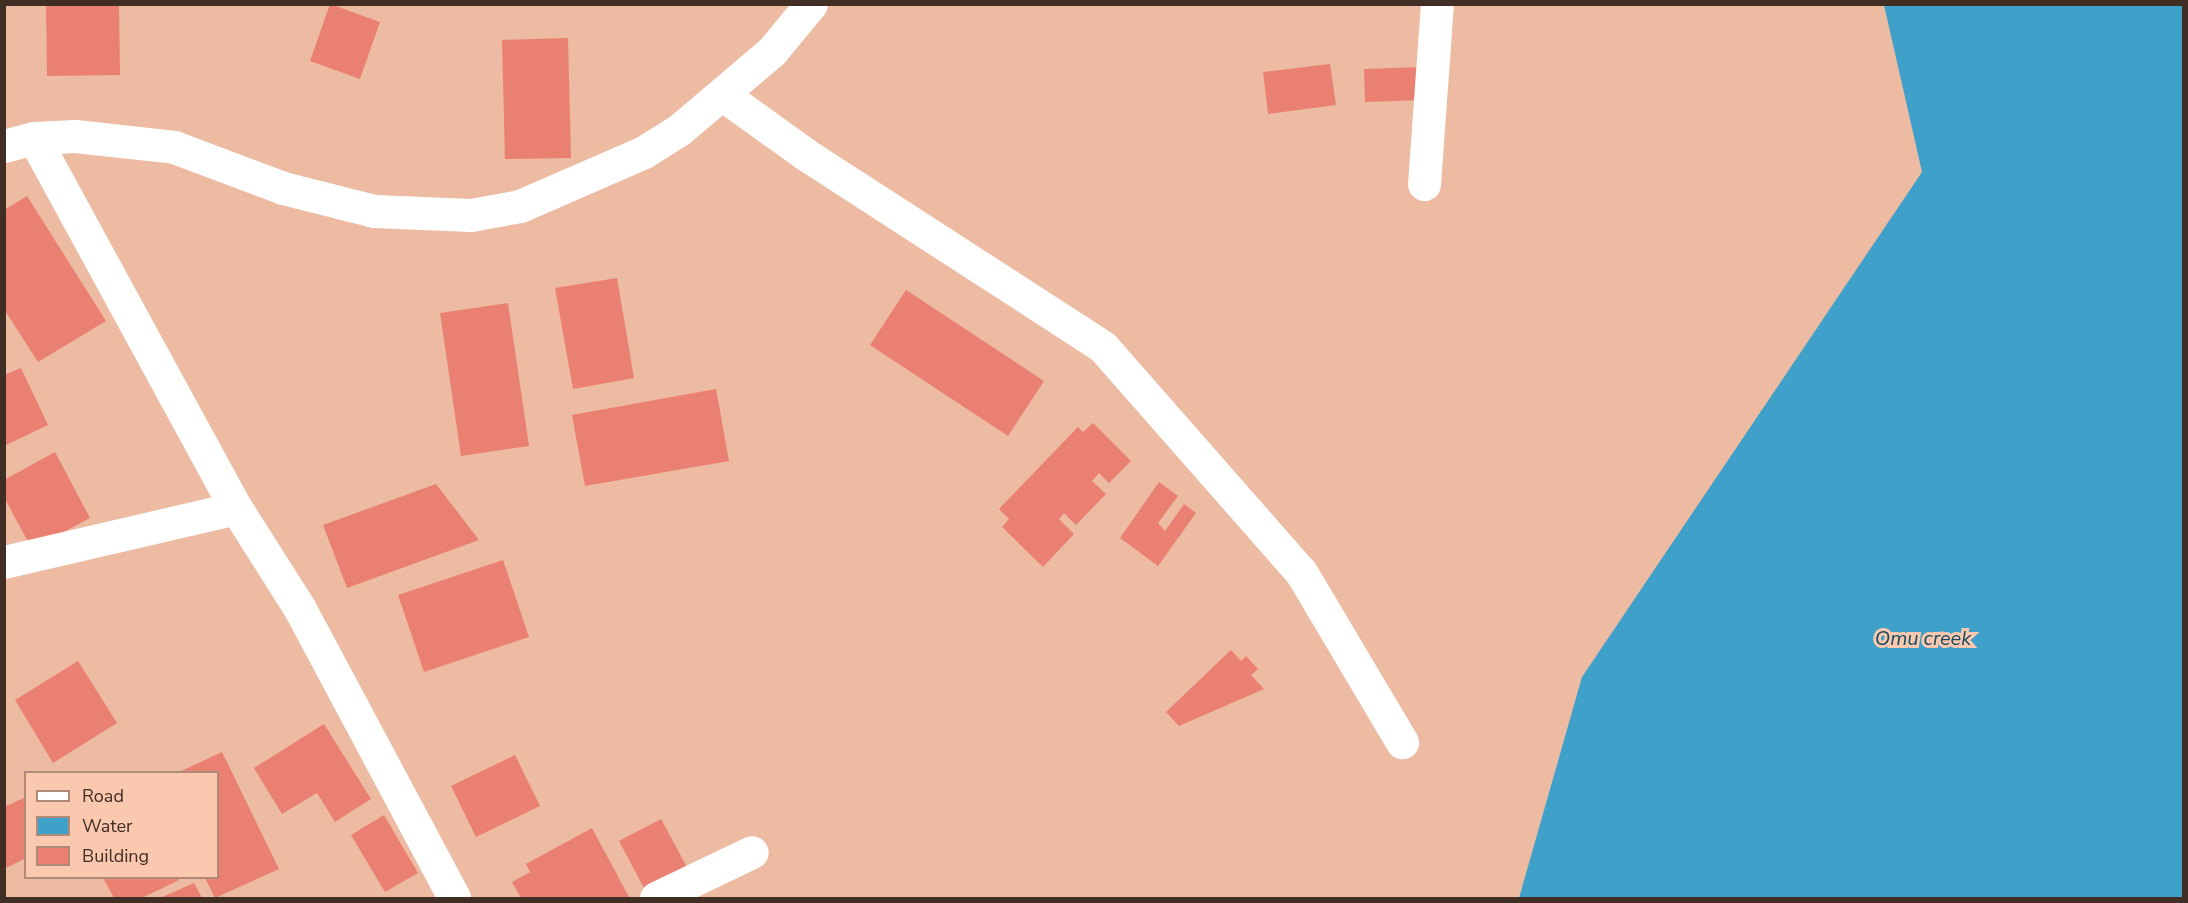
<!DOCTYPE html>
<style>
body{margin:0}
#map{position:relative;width:2188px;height:903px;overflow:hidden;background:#ecbba1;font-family:"Nunito Sans",sans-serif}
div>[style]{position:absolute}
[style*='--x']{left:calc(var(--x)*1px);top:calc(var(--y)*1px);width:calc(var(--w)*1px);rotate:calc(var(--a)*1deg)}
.water>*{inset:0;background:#3fa0c9}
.building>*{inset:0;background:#ea8071}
.minor>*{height:33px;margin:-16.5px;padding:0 16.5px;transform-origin:16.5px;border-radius:16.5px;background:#fff}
span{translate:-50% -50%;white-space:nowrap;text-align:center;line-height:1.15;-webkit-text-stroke:6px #f9c8ae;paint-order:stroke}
.water-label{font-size:20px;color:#144a60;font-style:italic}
.frame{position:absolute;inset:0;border:6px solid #402d23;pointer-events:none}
.legend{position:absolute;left:24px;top:771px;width:195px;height:108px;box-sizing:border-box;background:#f9c8ae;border:2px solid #af8a76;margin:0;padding:8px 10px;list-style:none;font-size:18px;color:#402d23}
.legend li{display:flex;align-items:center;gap:12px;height:30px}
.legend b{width:30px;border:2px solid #af8a76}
</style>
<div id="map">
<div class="water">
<i style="clip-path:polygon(1884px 5px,2183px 5px,2183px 898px,1519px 898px,1582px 677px,1922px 172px)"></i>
</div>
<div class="building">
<i style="clip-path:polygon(46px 4px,119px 4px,120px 75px,47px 76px)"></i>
<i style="clip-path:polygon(330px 4px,380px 22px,360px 79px,310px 61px)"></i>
<i style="clip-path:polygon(568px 38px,571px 158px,505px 159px,502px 40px)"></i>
<i style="clip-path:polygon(1330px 64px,1336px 105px,1268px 114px,1263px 72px)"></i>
<i style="clip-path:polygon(1421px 67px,1423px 100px,1365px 102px,1364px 69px)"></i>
<i style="clip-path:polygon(27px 196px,106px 321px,38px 362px,4px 309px,4px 210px)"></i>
<i style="clip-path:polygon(617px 278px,634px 378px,573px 389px,555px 288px)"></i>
<i style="clip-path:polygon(906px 290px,1044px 381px,1008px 436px,870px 345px)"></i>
<i style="clip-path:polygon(508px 303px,529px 446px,461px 456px,440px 313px)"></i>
<i style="clip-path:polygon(21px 368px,48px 425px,4px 446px,4px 375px)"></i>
<i style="clip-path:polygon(716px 389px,729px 461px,585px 486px,572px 415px)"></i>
<i style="clip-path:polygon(1093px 423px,1131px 461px,1109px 483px,1099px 473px,1092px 481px,1106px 494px,1076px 525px,1064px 513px,1059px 519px,1074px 534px,1043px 567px,1002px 527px,1009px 519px,999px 509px,1078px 427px,1083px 432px)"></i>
<i style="clip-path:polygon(55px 452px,90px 518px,32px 549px,4px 497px,4px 480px)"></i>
<i style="clip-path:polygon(1159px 482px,1178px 496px,1158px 523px,1165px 531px,1184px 504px,1196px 513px,1158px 566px,1120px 538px)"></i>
<i style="clip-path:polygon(436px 484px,479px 540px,347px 588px,323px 525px)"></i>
<i style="clip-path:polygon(503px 560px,529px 637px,424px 672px,398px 595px)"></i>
<i style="clip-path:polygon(1231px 650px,1241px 661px,1246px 656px,1258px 669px,1251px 675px,1264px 689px,1179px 726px,1166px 712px)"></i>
<i style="clip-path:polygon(78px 661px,117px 723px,53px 763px,15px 700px)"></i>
<i style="clip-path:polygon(324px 724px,371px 799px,335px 822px,317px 793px,282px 814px,254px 768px)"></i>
<i style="clip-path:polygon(222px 752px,279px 869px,215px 898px,205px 878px,218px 878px,218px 772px,179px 772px)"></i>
<i style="clip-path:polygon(515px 755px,540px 806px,476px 837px,451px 786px)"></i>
<i style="clip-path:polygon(26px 797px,26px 858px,4px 869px,4px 807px)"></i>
<i style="clip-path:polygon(384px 815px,418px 873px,385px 892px,351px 835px)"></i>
<i style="clip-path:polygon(661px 819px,688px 869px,646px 892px,619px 841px)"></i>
<i style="clip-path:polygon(592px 828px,629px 897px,521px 898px,512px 882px,530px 872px,526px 864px)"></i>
<i style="clip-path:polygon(103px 878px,178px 878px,179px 880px,142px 898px,114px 898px)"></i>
<i style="clip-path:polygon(194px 883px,202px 898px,160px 898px)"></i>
</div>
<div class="minor">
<i style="--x:723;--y:95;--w:101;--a:35.7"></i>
<i style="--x:805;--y:154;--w:355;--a:32.9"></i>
<i style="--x:1103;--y:347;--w:300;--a:48.7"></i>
<i style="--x:1301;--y:572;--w:198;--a:59.3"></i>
<i style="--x:34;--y:138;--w:422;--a:61.4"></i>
<i style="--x:236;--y:508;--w:120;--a:57.6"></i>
<i style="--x:300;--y:609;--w:327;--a:61.9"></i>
<i style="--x:4;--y:146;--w:31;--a:-15"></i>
<i style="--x:34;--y:138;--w:41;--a:-2.8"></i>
<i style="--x:75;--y:136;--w:100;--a:6.3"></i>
<i style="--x:174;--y:147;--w:116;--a:20.6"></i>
<i style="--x:283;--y:188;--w:94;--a:14.2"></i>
<i style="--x:374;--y:211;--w:97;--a:2.4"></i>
<i style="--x:471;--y:215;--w:50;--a:-10.4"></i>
<i style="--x:520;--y:206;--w:135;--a:-23.5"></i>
<i style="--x:644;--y:152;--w:41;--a:-32.2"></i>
<i style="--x:679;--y:130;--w:122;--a:-40.3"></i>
<i style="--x:772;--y:51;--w:61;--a:-50.3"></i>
<i style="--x:1424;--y:184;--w:180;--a:-85.9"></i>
<i style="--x:4;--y:562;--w:238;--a:-13.1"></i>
<i style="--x:656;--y:898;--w:106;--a:-25.6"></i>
</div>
<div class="water-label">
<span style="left:1923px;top:638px">Omu creek</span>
</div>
<div class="frame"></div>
<ul class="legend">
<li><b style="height:8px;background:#fff"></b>Road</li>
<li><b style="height:16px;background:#3fa0c9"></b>Water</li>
<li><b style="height:16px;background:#ea8071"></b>Building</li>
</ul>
</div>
